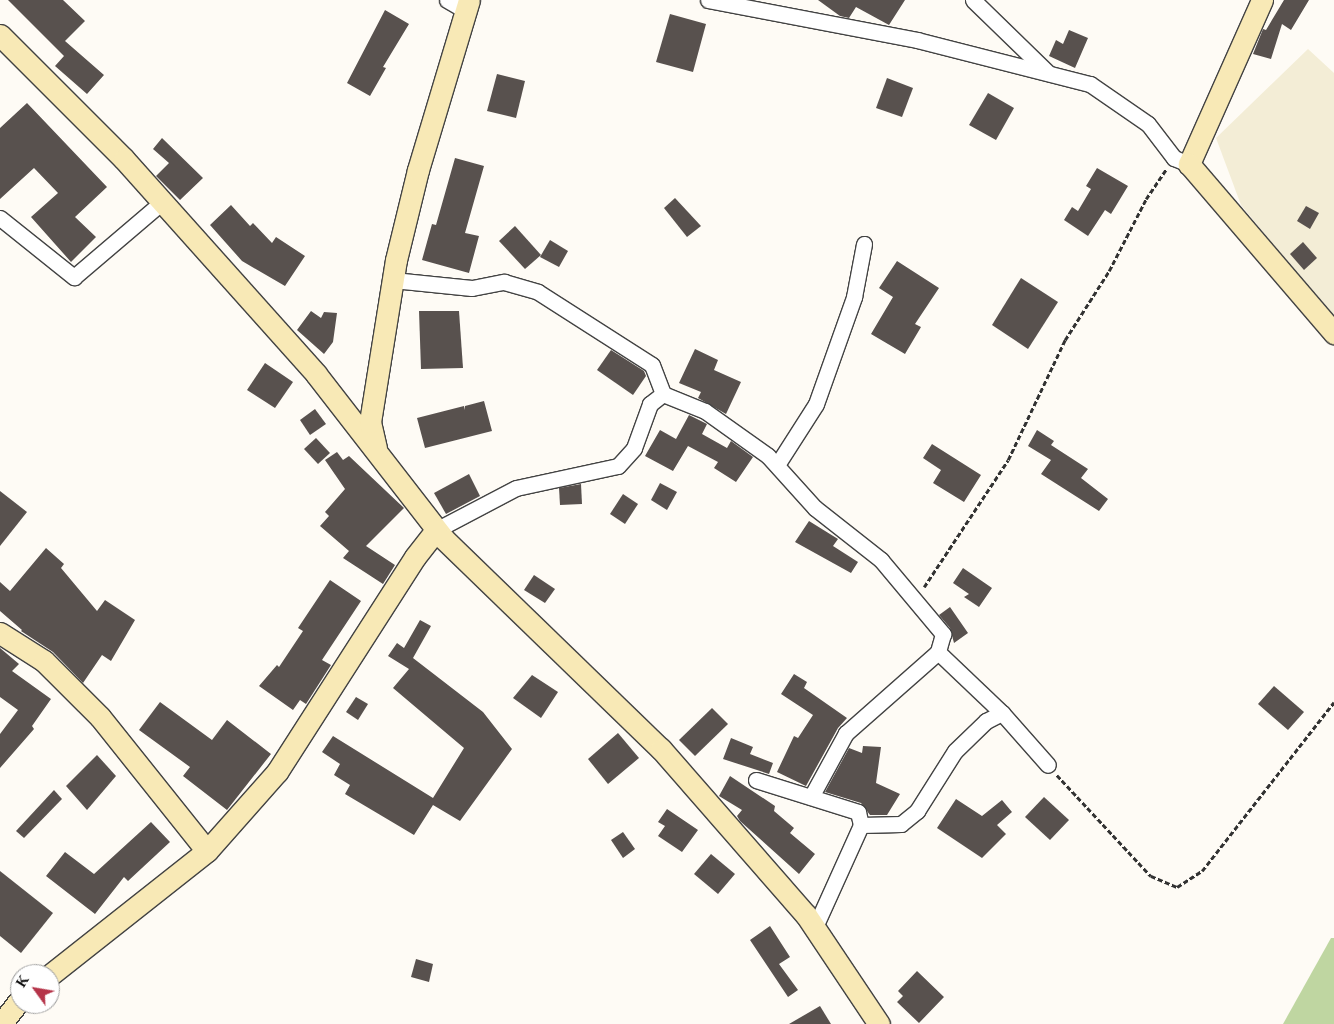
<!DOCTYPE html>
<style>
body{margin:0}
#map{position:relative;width:1334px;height:1024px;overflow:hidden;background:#fefbf5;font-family:Georgia,serif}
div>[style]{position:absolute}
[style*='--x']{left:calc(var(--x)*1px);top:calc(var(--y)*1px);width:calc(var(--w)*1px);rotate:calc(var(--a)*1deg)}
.farmland>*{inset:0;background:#f3edd6}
.forest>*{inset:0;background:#bfd6a1}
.building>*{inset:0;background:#58514e}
.path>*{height:2.5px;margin-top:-1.25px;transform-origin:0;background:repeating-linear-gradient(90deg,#323232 0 5px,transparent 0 7.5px)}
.roads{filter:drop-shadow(1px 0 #434343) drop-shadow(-1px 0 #434343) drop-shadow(0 1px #434343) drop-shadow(0 -1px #434343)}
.street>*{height:15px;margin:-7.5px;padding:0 7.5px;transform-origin:7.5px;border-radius:7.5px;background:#fff}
.secondary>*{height:21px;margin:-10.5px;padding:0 10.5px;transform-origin:10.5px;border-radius:10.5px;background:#f8e9b6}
span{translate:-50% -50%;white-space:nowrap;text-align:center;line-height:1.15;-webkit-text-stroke:5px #fff;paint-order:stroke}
.north{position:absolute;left:10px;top:964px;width:50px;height:50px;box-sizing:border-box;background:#fff;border:1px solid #9f9f9f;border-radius:50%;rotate:302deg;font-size:14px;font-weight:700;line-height:20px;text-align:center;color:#101010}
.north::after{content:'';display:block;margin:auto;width:18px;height:22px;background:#b53449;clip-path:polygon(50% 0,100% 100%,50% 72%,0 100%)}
</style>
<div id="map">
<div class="farmland">
<i style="clip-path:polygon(1308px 49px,1334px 73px,1334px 319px,1241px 205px,1216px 138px)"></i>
</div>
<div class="forest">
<i style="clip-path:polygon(1331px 938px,1334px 938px,1334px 1024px,1283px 1024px)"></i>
</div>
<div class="building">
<i style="clip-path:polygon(8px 0,63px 0,85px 21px,65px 41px,104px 75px,87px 94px,55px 66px,64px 56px)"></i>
<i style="clip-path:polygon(818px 0,905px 0,889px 25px,856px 7px,849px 18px,840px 16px)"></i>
<i style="clip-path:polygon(1284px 0,1309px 0,1291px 30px,1282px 24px,1271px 59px,1253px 54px,1263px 29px,1266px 30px)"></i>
<i style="clip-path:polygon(385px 10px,409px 24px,383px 67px,386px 68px,370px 96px,347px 83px)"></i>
<i style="clip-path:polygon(670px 14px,706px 24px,693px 72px,656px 62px)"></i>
<i style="clip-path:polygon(1069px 30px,1088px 38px,1075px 68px,1049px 56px,1056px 40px,1063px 44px)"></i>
<i style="clip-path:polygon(497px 74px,525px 81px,516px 118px,487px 111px)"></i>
<i style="clip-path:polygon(887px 78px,913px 88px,902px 117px,876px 108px)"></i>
<i style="clip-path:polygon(988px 93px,1014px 108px,996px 140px,969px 125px)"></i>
<i style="clip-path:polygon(27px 103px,107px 187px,75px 217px,96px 237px,71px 262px,31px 217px,58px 193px,34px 168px,0 199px,0 128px)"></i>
<i style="clip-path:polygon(162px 138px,203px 178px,180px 200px,156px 176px,169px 163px,153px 149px)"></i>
<i style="clip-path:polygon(455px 158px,484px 166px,465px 233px,479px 236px,469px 273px,422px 260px,432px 224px,436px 225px)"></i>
<i style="clip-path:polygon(1097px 168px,1128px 186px,1111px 214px,1105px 210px,1088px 236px,1064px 220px,1072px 207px,1078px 211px,1091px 189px,1086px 186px)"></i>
<i style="clip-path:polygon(675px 198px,701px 226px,687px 237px,664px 208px)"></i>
<i style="clip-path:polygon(231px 205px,250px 226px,253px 223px,272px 243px,276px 237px,305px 256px,285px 286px,242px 261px,210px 225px)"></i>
<i style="clip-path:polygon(1306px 206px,1319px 213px,1310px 229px,1297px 221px)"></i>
<i style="clip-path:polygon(515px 226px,541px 255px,525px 269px,499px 241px)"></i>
<i style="clip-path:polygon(550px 240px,568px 251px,559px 267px,540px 257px)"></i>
<i style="clip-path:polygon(1303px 242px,1317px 258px,1304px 270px,1290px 254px)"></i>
<i style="clip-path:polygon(897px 261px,939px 288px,915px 324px,921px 327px,905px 354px,871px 334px,893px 297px,879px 288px)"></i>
<i style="clip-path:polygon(1021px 278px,1058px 302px,1028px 349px,992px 325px)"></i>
<i style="clip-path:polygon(311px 311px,321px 318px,324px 312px,337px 313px,333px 342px,324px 354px,297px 330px)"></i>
<i style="clip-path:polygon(419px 311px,459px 311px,463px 368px,421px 369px)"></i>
<i style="clip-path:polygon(695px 349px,718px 360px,714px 370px,741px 382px,726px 414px,698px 398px,701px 392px,679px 383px)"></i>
<i style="clip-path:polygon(611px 350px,644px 371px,646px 376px,633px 395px,597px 370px)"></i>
<i style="clip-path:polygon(265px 363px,293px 382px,275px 408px,247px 390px)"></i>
<i style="clip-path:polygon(484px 401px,492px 431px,425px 448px,417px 418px,464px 406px,464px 410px,465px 406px)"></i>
<i style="clip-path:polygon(315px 409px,326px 424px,310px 435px,300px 420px)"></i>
<i style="clip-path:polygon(689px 415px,707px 424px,702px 434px,727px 448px,731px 441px,753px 457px,736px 482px,714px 468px,718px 462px,688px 446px,673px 471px,645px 456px,660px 430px,676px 439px)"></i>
<i style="clip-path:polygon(1037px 430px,1054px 441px,1051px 445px,1088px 469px,1081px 478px,1108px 499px,1099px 511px,1041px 474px,1051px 460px,1028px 446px)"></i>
<i style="clip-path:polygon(316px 438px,330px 453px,318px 464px,304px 449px)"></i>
<i style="clip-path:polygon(932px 444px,981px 475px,964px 502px,933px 483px,941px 470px,923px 458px)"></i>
<i style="clip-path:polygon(337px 452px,343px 460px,349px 456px,404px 508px,366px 546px,395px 565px,383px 584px,343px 558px,349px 551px,320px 526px,329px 516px,325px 512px,345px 489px,325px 460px)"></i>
<i style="clip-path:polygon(469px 474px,480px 496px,446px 514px,434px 493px)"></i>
<i style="clip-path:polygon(660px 483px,677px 492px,667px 510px,651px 500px)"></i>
<i style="clip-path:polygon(581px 484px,582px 504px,560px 505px,559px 488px)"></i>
<i style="clip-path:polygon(0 491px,27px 512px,0 546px)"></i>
<i style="clip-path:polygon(623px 494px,638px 504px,625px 524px,610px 514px)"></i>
<i style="clip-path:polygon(809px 521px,838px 539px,833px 546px,858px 562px,851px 573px,795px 542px)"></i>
<i style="clip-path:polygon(46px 548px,64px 564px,61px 568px,97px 611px,105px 600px,135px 620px,111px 661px,102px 655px,83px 683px,53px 652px,21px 631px,22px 630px,0 611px,0 582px,10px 591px)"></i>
<i style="clip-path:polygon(963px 568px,992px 588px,979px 607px,964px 597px,969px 594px,953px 583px)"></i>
<i style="clip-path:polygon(534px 575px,555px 589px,545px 603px,524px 590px)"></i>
<i style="clip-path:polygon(330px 580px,361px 601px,322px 660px,331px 665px,306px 704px,300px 700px,293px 710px,259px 686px,277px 665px,279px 667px,303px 631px,298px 628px)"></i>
<i style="clip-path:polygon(950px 607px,968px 633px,954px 643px,950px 628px,939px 615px)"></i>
<i style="clip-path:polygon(420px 620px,431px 626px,413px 658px,483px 712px,512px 749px,460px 821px,433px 805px,414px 835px,345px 794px,350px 785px,334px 775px,340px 764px,322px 752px,333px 736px,433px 798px,464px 748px,393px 688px,409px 669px,388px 656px,397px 643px,404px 648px)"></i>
<i style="clip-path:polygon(0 648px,19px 664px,12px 671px,51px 699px,32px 726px,34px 729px,0 768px,0 734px,18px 710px,0 697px)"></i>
<i style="clip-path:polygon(794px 674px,807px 682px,804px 688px,847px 718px,838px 728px,806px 786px,777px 772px,794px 736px,798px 738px,813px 715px,781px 694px)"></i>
<i style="clip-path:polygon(532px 675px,558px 692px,541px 718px,513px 698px)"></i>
<i style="clip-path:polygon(1274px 686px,1304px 712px,1288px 730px,1258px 704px)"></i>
<i style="clip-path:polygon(356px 697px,368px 704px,358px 720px,346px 712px)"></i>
<i style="clip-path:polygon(160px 702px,212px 740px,227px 720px,271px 754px,227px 810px,183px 776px,190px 767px,139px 730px)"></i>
<i style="clip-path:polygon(712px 708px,728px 724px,695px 756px,679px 740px)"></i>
<i style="clip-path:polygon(618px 733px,639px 758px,608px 784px,588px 759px)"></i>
<i style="clip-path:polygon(731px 738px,753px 747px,750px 754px,773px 763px,769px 774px,723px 759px)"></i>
<i style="clip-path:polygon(863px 746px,881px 747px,876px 783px,900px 794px,887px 815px,870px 815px,861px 803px,825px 792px,849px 748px,862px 753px)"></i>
<i style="clip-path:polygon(97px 755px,116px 776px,87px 810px,66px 786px)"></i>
<i style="clip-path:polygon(730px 776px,775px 806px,774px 811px,794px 828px,790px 833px,815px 854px,799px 874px,740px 821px,737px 816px,742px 810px,719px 796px)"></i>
<i style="clip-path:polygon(54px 790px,62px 799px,24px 838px,16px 831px)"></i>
<i style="clip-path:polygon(1044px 797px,1069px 820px,1050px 840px,1025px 817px)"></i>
<i style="clip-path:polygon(956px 799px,982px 816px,1002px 800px,1012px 812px,997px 825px,1006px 834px,982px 858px,937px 828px)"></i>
<i style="clip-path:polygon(667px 809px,698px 830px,682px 852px,658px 836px,665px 826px,658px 822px)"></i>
<i style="clip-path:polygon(151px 822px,170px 842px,128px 881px,124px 877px,95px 914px,46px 876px,65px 852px,94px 874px)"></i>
<i style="clip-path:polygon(623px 832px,635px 849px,623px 858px,611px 840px)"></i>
<i style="clip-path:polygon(711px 854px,735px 874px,718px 894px,694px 874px)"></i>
<i style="clip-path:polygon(0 871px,53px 913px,21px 953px,0 936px)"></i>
<i style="clip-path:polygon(770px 926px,790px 957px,779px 964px,798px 990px,788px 997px,750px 940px)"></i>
<i style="clip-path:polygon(416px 959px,433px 964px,429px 982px,411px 977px)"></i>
<i style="clip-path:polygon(917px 971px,944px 997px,919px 1023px,897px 1002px,903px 996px,898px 991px)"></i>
<i style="clip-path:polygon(820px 1006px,831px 1024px,789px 1024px)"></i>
</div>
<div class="path">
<i style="--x:924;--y:587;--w:152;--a:-56.5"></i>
<i style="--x:1008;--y:460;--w:133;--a:-64.6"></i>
<i style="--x:1065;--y:340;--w:82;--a:-57.5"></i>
<i style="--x:1109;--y:271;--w:81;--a:-62.8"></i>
<i style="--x:1146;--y:199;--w:36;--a:-56"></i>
<i style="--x:1057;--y:775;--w:138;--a:47.1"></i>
<i style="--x:1151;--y:876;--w:28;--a:23"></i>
<i style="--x:1177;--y:887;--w:30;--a:-33"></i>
<i style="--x:1202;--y:871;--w:214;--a:-52"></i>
</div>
<div class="roads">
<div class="street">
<i style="--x:447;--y:0;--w:22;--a:30"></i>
<i style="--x:708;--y:0;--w:213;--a:10.8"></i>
<i style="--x:917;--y:40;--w:179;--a:14.3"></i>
<i style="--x:1090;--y:84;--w:70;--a:34.6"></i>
<i style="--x:1148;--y:124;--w:43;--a:52.6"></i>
<i style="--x:1174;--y:158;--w:16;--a:22"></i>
<i style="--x:973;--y:0;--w:105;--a:44.2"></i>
<i style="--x:0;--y:218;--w:95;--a:38.6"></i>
<i style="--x:74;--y:277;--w:116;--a:-40.4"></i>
<i style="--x:393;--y:280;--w:79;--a:5.8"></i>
<i style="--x:472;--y:288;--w:33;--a:-11"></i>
<i style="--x:504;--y:282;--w:35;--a:16"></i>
<i style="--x:538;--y:292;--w:135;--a:32.6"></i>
<i style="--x:652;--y:365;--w:31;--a:69"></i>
<i style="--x:777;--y:465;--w:72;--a:-57.4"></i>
<i style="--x:816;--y:404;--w:114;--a:-70.4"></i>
<i style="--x:854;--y:297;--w:54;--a:-79.3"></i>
<i style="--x:436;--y:530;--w:90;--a:-27.7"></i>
<i style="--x:516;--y:488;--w:104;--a:-12.2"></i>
<i style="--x:618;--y:466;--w:24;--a:-48"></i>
<i style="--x:634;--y:448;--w:47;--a:-70"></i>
<i style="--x:650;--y:404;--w:16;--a:-38"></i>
<i style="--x:663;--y:394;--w:45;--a:22"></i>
<i style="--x:705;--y:411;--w:77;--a:35.5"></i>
<i style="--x:768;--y:456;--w:70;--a:47.9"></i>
<i style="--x:815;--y:508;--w:84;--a:38.2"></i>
<i style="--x:881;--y:560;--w:97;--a:50"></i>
<i style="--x:943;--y:634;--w:19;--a:106"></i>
<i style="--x:938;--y:652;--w:123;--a:138.6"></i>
<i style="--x:846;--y:733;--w:73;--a:118.7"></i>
<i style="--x:938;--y:652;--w:88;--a:43.6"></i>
<i style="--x:756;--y:780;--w:107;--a:17.4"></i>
<i style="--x:858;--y:812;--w:13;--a:77"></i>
<i style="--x:815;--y:927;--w:112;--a:-65.7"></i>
<i style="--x:861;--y:825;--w:40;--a:-1.4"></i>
<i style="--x:901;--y:824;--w:21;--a:-39"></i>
<i style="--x:917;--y:811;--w:71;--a:-57.7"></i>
<i style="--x:955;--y:751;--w:43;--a:-44.1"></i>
<i style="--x:986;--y:721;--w:18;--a:-27"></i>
<i style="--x:1002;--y:713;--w:69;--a:48.5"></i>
</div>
<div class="secondary">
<i style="--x:1262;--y:0;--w:180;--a:114"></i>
<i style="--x:1189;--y:164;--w:223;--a:49.4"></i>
<i style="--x:0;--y:35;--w:175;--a:45"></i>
<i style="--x:124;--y:159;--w:288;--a:48.2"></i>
<i style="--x:316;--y:374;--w:209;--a:52.2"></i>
<i style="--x:444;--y:539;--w:302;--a:44.1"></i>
<i style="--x:661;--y:749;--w:220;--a:48.9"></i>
<i style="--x:806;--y:915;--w:131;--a:56.2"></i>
<i style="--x:376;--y:448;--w:27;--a:-103"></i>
<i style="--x:370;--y:422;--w:164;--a:-80.9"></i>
<i style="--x:396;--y:260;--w:93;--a:-76.3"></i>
<i style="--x:418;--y:170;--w:177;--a:-73.3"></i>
<i style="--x:0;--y:633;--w:52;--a:32.5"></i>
<i style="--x:44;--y:661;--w:79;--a:45"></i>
<i style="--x:100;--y:717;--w:171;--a:51.4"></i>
<i style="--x:50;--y:975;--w:200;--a:-38.3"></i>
<i style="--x:207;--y:851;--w:106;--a:-48.5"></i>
<i style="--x:277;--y:772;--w:255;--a:-57.3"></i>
<i style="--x:415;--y:557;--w:34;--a:-52"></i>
<i style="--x:1;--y:1024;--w:31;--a:-52"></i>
</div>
</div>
<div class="north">K</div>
</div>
